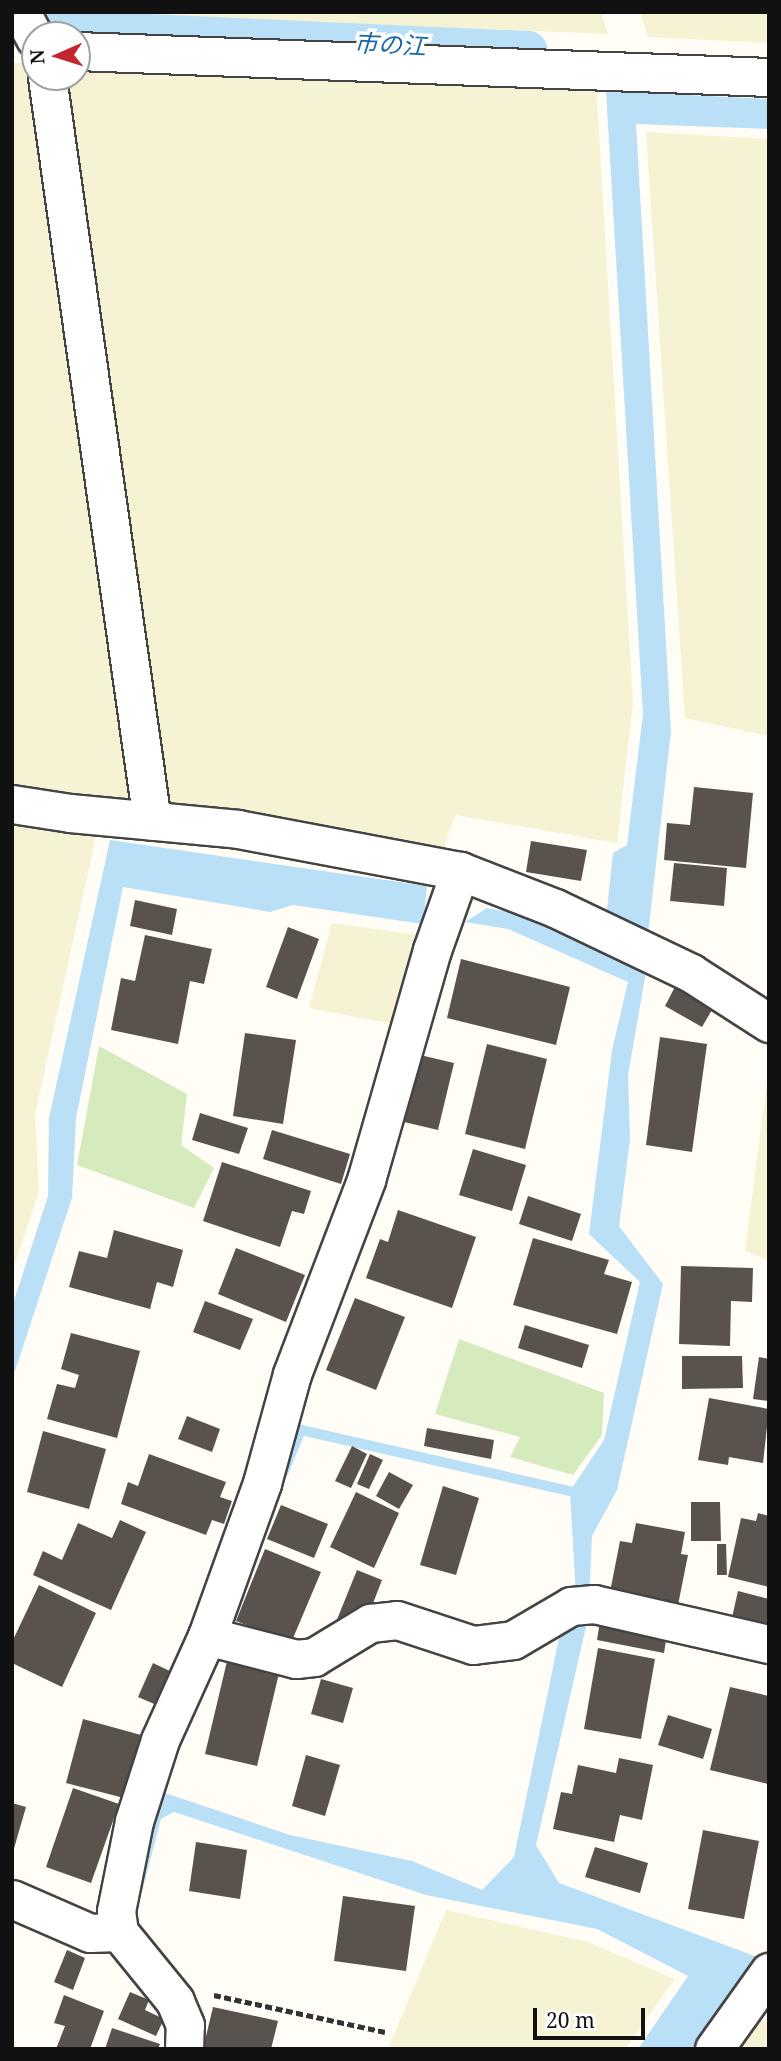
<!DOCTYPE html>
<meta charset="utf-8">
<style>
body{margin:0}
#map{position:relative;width:781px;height:2061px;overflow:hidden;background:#fffdf5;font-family:"Noto Serif","Noto Sans JP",serif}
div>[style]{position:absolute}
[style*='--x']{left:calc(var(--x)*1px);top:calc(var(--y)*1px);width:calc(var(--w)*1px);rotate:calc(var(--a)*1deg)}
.farmland>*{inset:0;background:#f6f3d4}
.green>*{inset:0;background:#d5ebbd}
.water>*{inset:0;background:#b9e0f7}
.stream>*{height:10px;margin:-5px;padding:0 5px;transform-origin:5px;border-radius:5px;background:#b9e0f7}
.canal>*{height:38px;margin:-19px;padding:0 19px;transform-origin:19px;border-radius:19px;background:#b9e0f7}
.building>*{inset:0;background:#5a524d}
.path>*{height:4.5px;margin-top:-2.25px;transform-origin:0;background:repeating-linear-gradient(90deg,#333 0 7px,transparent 0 10.5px)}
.roads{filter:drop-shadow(2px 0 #444) drop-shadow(-2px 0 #444) drop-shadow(0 2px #444) drop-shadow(0 -2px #444)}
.street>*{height:37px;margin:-18.5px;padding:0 18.5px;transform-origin:18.5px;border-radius:18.5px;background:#fff}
span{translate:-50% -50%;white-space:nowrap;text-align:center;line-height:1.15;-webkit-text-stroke:7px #fff;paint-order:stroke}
.water-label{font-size:24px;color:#1768a6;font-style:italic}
.frame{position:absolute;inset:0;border:14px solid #111;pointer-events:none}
.north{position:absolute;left:21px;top:21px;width:70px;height:70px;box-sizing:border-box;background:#fff;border:2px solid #a0a0a0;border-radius:50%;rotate:267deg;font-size:19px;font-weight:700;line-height:28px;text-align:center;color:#111}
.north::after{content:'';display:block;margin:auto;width:24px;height:32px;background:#c4262e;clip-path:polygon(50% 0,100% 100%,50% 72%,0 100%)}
.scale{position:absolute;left:533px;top:2008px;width:112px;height:32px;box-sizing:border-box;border:4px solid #111;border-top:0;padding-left:9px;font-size:21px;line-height:24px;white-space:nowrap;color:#111;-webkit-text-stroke:5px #fff;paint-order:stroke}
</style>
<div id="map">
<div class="farmland">
<i style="clip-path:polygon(47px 12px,601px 12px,608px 34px)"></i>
<i style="clip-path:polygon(640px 12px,769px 12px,769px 43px,648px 37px)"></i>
<i style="clip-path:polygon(12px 63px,26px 63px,135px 805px,12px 787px)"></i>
<i style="clip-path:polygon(77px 65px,596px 83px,633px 703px,617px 843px,455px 815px,443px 851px,166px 808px,64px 77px,77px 77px)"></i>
<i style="clip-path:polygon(646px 132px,769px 139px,769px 736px,685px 718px)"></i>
<i style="clip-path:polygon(12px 819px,97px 832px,35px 1115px,39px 1192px,12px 1273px)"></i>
<i style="clip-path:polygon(332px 923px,421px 935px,398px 1025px,309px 1008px)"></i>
<i style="clip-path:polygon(769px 1067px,769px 1260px,745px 1251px)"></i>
<i style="clip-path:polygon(446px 1910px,588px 1942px,675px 1979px,625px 2049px,388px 2049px)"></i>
<i style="clip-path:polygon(757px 2020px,769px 2023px,769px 2049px,737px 2049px)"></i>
</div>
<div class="green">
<i style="clip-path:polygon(99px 1046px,187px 1094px,181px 1145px,214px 1168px,194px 1208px,77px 1165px)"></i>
<i style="clip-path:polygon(459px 1339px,604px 1393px,602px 1435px,573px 1475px,510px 1457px,520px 1437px,435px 1414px)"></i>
</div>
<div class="water">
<i style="clip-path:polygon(606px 91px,769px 99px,769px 129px,636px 124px,671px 731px,648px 935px,607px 910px,613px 853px,627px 845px,643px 714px)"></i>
<i style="clip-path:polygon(110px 840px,427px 886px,423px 924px,293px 905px,270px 912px,123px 887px,76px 1118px,72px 1198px,12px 1380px,12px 1307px,48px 1196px,49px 1118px)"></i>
<i style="clip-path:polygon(487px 908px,519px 914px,646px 972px,628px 1075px,630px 1139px,619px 1226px,663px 1284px,617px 1490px,592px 1536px,588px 1618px,536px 1845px,559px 1883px,760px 1958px,769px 1968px,769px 2008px,731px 1998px,693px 2049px,638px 2049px,688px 1976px,597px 1929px,426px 1895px,174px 1812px,161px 1819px,142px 1892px,137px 1889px,159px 1791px,290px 1835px,412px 1861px,482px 1890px,514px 1857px,559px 1638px,577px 1616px,570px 1491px,604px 1440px,640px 1282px,589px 1234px,612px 1050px,628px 982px,508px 929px,465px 922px)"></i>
</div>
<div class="stream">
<i style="--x:283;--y:1473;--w:47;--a:-67.3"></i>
<i style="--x:301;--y:1430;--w:276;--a:12.8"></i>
</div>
<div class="canal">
<i style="--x:12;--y:27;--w:517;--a:2.55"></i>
</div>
<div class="building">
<i style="clip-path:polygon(694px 787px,753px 793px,746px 868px,664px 860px,667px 823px,690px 825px)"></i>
<i style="clip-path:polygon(531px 841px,587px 850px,581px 881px,526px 872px)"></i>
<i style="clip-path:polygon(674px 863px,727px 868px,724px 906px,670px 901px)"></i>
<i style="clip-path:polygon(135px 900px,177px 909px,172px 935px,130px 926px)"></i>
<i style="clip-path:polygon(288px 927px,319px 939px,297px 999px,266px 987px)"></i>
<i style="clip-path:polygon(145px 935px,212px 949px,204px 984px,190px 981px,178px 1044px,111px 1030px,121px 978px,135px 981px)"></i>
<i style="clip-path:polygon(461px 959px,570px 987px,556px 1045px,447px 1018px)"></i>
<i style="clip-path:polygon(678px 981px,716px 1003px,702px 1027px,665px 1006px)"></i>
<i style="clip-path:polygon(245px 1033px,296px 1040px,283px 1124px,233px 1116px)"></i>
<i style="clip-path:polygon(660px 1037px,707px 1044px,692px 1152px,646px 1145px)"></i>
<i style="clip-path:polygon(487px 1044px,547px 1059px,525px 1149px,465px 1134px)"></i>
<i style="clip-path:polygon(420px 1055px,454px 1063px,438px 1130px,404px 1122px)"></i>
<i style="clip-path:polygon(200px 1113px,248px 1128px,239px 1154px,192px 1140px)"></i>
<i style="clip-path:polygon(272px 1130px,350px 1154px,341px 1184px,263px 1159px)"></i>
<i style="clip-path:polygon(473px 1149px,526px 1165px,512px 1211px,459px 1195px)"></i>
<i style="clip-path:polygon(222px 1162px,311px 1191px,304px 1214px,292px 1211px,280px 1247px,203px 1221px)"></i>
<i style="clip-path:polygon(528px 1196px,581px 1214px,572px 1241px,519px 1224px)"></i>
<i style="clip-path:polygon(398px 1210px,476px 1237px,452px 1308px,366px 1278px,380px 1239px,388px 1242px)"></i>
<i style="clip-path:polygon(114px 1230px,183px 1250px,173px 1287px,157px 1282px,150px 1309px,69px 1287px,79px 1251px,107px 1258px)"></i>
<i style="clip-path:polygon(533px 1238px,609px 1260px,604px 1274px,632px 1282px,617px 1334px,513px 1305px)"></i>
<i style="clip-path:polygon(236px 1248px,305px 1275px,286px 1322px,218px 1294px)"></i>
<i style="clip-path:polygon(681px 1266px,753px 1268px,752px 1302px,731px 1301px,730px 1346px,679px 1344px)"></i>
<i style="clip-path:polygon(355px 1298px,405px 1317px,376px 1390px,326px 1370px)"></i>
<i style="clip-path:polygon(205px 1301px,253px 1319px,240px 1350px,193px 1332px)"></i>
<i style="clip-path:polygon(525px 1325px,589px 1345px,582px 1368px,518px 1348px)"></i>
<i style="clip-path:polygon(71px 1333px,140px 1351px,117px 1438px,47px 1419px,57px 1384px,75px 1388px,79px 1375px,61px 1369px)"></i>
<i style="clip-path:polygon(682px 1356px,742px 1356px,743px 1388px,682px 1389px)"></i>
<i style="clip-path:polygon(759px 1357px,769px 1359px,769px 1401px,753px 1399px)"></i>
<i style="clip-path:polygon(709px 1398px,769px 1409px,763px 1463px,729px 1457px,728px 1465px,698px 1460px)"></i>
<i style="clip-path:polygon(187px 1416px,220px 1429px,212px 1452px,178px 1439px)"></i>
<i style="clip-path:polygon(427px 1428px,494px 1440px,491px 1459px,424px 1446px)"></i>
<i style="clip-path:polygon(43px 1431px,106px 1449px,89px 1509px,27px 1492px)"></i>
<i style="clip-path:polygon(352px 1446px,367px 1454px,351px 1488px,335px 1481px)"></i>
<i style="clip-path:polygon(149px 1454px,226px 1482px,220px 1497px,232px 1501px,224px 1524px,212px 1520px,206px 1535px,121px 1504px,128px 1482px,138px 1486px)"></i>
<i style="clip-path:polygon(370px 1454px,383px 1460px,369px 1489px,357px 1484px)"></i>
<i style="clip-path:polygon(389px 1472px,413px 1485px,399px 1509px,376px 1496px)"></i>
<i style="clip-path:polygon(443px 1486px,479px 1498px,456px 1575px,420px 1565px)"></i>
<i style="clip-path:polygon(356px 1492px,399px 1513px,374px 1568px,330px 1547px)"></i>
<i style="clip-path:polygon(691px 1502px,720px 1502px,721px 1541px,691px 1541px)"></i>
<i style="clip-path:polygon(281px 1505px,328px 1524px,314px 1558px,267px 1539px)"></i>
<i style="clip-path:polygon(758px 1513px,769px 1516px,769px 1587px,728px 1577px,741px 1518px,756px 1521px)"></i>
<i style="clip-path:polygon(120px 1520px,146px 1532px,111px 1610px,33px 1575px,43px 1551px,62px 1560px,78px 1523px,112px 1538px)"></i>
<i style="clip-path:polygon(636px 1523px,685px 1532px,681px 1554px,688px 1555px,678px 1605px,610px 1592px,620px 1541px,632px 1543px)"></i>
<i style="clip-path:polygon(717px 1544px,726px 1544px,727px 1575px,717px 1575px)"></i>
<i style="clip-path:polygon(265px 1549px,321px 1572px,291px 1643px,236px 1621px)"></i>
<i style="clip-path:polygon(357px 1570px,382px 1580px,370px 1611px,336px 1622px)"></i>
<i style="clip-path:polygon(39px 1585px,96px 1613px,62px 1687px,12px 1663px,12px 1642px)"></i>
<i style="clip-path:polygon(738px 1591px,769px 1599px,769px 1632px,731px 1622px)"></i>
<i style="clip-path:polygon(600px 1621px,667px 1634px,664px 1653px,597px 1640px)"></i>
<i style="clip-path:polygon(598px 1648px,655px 1659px,641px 1739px,584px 1729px)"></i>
<i style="clip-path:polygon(228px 1657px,280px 1669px,257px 1766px,205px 1754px)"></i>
<i style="clip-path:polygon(153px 1663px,174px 1673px,159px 1706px,138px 1697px)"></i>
<i style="clip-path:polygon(321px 1679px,353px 1688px,343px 1723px,311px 1714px)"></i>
<i style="clip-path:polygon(730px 1687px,769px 1696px,768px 1784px,710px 1770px)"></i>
<i style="clip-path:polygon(668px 1715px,712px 1729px,703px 1759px,658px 1745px)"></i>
<i style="clip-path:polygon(83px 1719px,141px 1735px,124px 1798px,66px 1783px)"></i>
<i style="clip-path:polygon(306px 1755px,340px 1765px,325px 1816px,292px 1806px)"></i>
<i style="clip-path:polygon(619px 1758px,653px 1765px,642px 1820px,620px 1815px,614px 1842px,553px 1829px,561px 1792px,572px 1794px,578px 1765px,616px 1773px)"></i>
<i style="clip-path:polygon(73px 1788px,119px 1804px,91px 1883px,46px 1867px)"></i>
<i style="clip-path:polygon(12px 1803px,26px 1807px,13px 1852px,12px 1852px)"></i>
<i style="clip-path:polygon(703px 1830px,759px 1841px,744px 1919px,688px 1909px)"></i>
<i style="clip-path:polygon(196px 1842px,247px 1850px,240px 1899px,189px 1891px)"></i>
<i style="clip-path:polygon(595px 1847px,648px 1863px,640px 1893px,585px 1877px)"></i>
<i style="clip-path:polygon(343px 1896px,415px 1906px,406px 1971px,334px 1961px)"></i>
<i style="clip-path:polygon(67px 1950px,85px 1958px,73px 1990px,54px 1982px)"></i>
<i style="clip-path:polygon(130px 1992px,149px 2000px,145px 2010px,164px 2019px,156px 2036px,118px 2019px)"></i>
<i style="clip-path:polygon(64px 1995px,104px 2011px,90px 2049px,56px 2049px,65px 2026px,54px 2023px)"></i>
<i style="clip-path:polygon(213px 2007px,278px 2021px,271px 2049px,203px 2049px)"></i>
<i style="clip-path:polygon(112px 2028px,160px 2044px,158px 2049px,105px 2049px)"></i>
</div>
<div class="path">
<i style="--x:214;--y:1995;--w:175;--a:12.2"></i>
</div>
<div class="roads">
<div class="street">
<i style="--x:21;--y:12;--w:30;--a:62"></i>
<i style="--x:77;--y:51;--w:692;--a:2.15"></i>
<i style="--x:47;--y:77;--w:751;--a:81.97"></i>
<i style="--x:12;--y:804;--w:59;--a:8.8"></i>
<i style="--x:70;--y:813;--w:169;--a:5.4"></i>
<i style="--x:238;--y:829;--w:226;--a:10.7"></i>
<i style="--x:460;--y:871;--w:102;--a:21.3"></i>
<i style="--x:555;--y:908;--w:151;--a:25.5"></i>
<i style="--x:691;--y:973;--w:93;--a:32.7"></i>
<i style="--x:207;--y:1636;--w:92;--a:14.5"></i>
<i style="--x:296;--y:1659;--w:18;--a:-6"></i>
<i style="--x:314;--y:1657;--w:66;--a:-31.3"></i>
<i style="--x:370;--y:1623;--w:27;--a:-6"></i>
<i style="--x:397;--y:1620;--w:80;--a:18.2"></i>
<i style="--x:473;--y:1645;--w:40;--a:-7.1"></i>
<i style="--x:513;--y:1640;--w:67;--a:-30.4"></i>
<i style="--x:571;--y:1606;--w:23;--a:-5"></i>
<i style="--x:594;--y:1604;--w:180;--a:12.9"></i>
<i style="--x:12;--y:1899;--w:85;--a:23.6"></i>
<i style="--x:90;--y:1933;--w:29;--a:-2"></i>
<i style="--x:184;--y:2049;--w:24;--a:-88"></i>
<i style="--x:185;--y:2025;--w:26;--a:-113"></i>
<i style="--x:175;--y:2001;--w:89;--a:-129.1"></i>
<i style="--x:119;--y:1932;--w:21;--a:-98"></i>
<i style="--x:116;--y:1911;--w:92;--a:-78.7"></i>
<i style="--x:134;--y:1821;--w:85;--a:-72.2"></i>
<i style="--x:160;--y:1740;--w:114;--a:-65.7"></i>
<i style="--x:207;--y:1636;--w:163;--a:-70.2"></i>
<i style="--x:262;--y:1483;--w:113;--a:-74.6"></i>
<i style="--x:292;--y:1374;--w:208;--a:-69.1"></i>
<i style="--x:366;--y:1180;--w:239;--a:-74"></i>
<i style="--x:432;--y:950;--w:84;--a:-70.5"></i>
<i style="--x:714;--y:2049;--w:95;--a:-54.5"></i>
</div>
</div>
<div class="water-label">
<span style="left:390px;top:44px;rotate:3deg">市の江</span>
</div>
<div class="frame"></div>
<div class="north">N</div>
<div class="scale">20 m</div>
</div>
